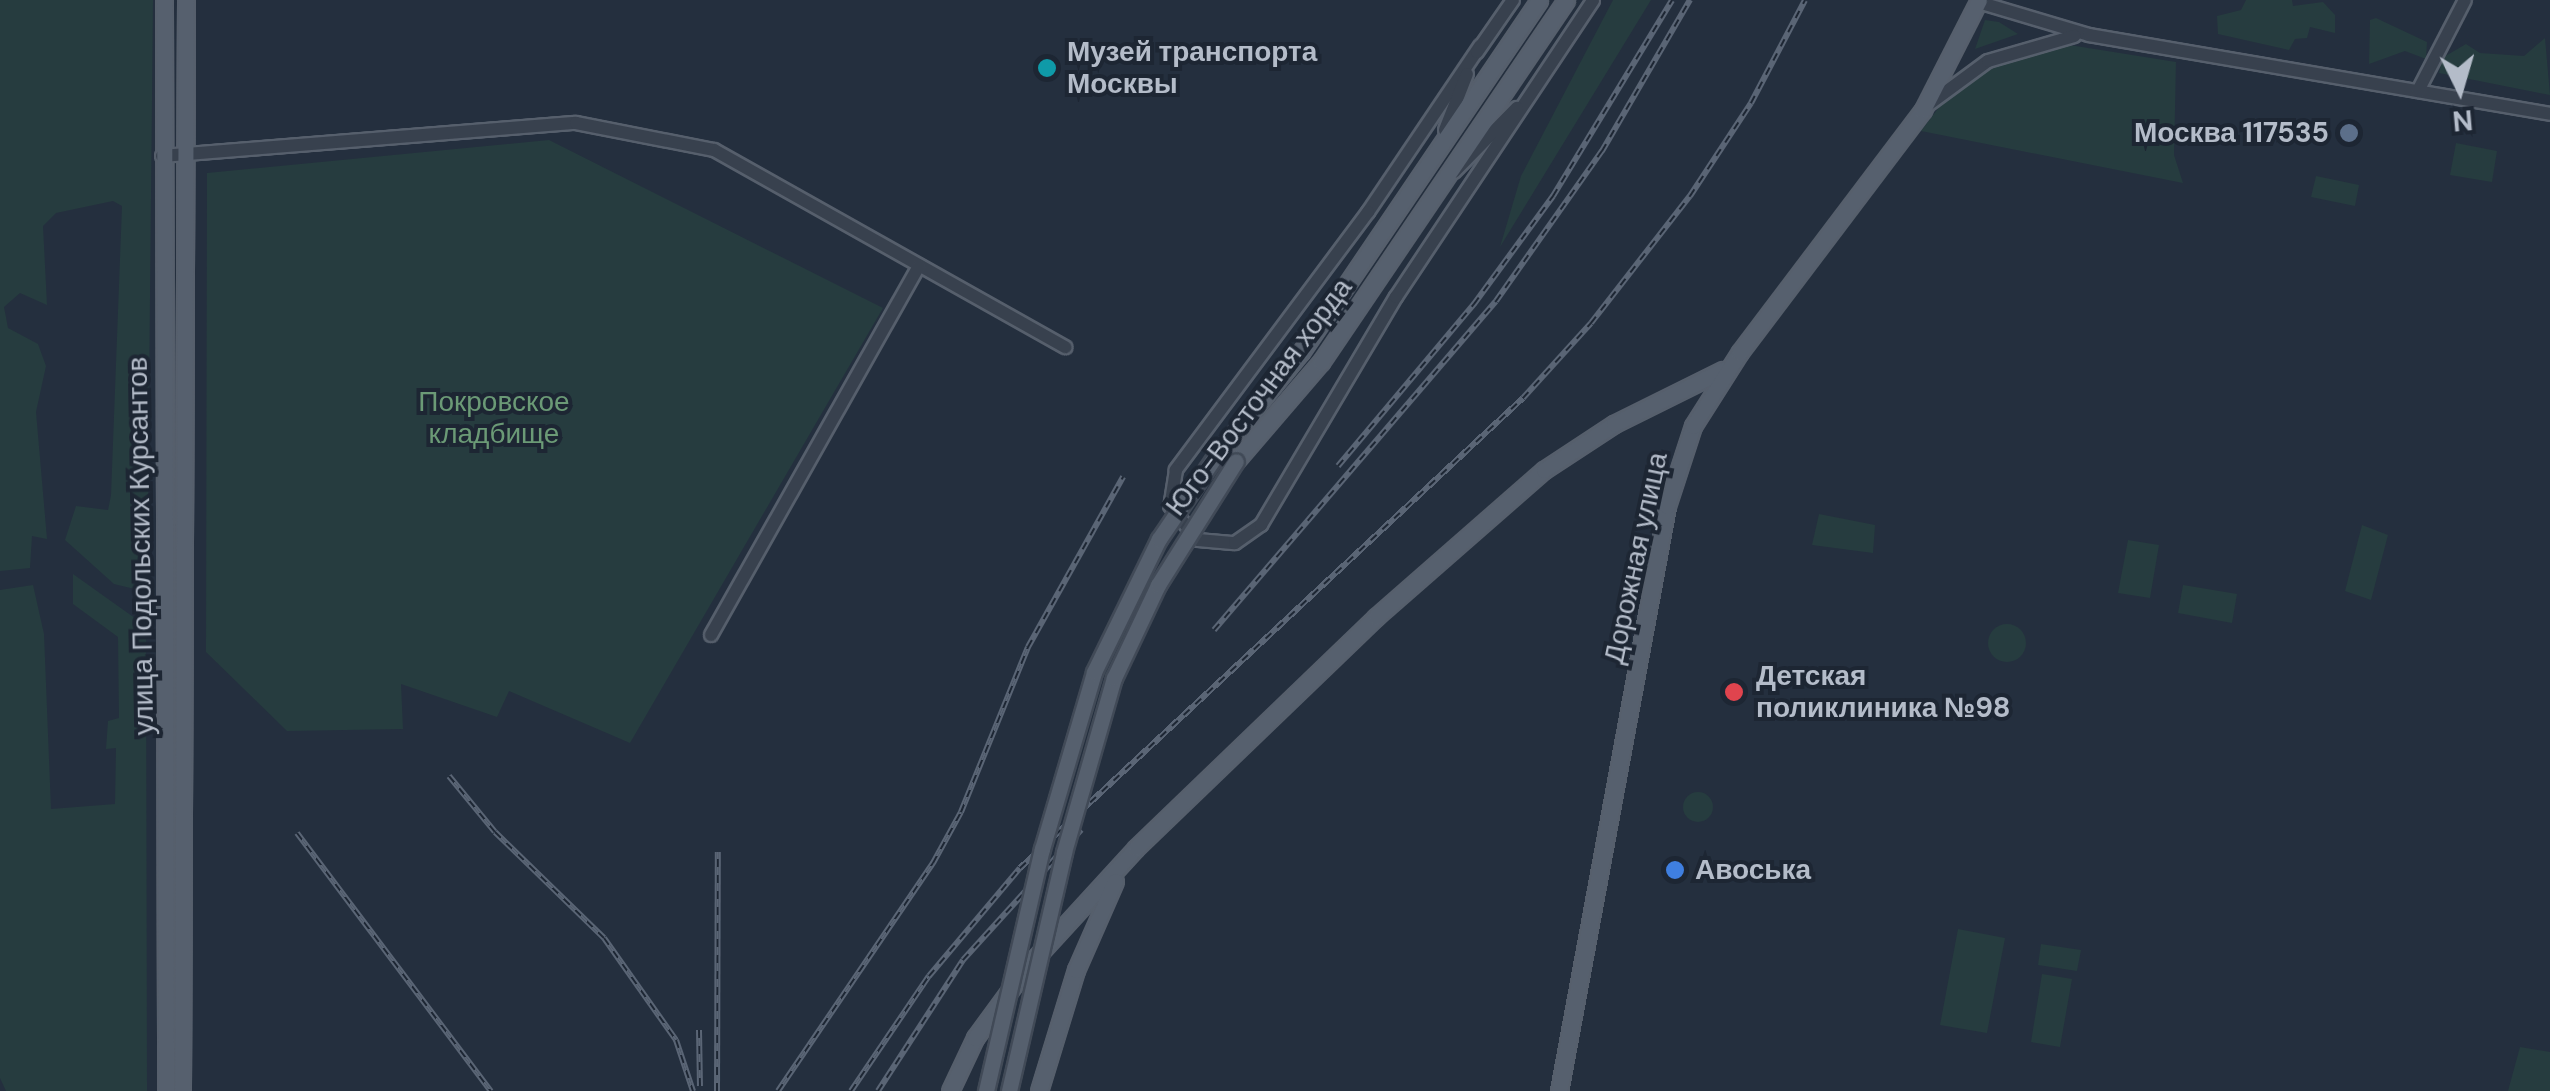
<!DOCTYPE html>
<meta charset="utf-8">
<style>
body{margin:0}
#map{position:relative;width:2550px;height:1091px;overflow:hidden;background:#242f3e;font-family:"DM Sans",sans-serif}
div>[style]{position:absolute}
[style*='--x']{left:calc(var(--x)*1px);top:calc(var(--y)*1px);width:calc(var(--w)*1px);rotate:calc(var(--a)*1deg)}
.green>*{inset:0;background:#263c3f}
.round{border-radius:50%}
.roads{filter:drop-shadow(2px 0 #565f6c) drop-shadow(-2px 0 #565f6c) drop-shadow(0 2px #565f6c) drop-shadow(0 -2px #565f6c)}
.minor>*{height:12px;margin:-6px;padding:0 6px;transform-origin:6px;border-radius:6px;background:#38414e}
.major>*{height:15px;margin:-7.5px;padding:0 7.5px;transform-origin:7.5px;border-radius:7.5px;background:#56606e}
.rail>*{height:6px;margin-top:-3px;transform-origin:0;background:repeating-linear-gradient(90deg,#1d2633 0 8px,#5a6575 0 16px);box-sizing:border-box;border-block:2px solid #5a6575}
.bridges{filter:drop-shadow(2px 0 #414a57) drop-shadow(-2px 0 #414a57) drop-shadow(0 2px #414a57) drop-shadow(0 -2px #414a57)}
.major-bridge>*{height:15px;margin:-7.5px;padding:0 7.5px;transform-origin:7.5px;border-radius:7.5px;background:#56606e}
.dots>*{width:28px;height:28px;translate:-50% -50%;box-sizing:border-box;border:5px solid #1d2633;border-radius:50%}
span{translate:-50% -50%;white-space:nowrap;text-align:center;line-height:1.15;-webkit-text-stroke:8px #1d2633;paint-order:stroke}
.poi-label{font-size:28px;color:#b4bcc9;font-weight:700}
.left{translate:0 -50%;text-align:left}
.right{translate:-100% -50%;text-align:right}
.street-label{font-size:28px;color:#b4bcc9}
.park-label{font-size:28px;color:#6b9a76}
.north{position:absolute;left:2410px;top:40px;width:100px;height:100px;-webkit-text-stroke:8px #1d2633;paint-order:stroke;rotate:175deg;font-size:28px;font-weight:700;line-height:40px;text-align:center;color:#b4bcc9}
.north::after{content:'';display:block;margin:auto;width:35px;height:45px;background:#b4bcc9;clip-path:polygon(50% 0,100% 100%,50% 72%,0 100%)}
</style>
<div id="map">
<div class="green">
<i style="clip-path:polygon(0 0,153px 0,147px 592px,114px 584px,65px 540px,76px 506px,108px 510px,111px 495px,122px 206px,113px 201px,56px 213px,43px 226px,47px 305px,20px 293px,4px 307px,8px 328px,38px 344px,46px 366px,36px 412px,47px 539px,32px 536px,30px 568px,0 571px)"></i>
<i style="clip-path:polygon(1613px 0,1651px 0,1500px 247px,1521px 176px)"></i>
<i style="clip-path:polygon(2246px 0,2292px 0,2293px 6px,2323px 2px,2335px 15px,2335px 33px,2310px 27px,2307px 38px,2295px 39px,2289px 50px,2218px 34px,2217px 16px,2241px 10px)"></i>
<i style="clip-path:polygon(2376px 18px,2427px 42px,2426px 59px,2405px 51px,2369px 64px,2370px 20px)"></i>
<i style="clip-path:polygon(1985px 20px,1999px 22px,2018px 34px,1975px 49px)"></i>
<i style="clip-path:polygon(2545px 38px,2550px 95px,2439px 73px,2442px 58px,2466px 44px,2480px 53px,2524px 56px)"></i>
<i style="clip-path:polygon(2057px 43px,2176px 62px,2174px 155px,2183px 183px,1921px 131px,1943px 102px,1982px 71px)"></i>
<i style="clip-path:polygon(549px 140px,883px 308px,630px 743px,509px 691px,497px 717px,401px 684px,403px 729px,287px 731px,206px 652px,207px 173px)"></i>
<i style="clip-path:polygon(2456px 143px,2497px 151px,2492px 182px,2450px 175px)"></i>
<i style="clip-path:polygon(2316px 176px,2359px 185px,2355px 206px,2311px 197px)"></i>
<i style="clip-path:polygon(1819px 514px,1875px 525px,1873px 553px,1812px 545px)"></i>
<i style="clip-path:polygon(2362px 525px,2388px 535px,2371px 600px,2345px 591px)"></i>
<i style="clip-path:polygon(2128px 540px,2159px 545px,2150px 598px,2118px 593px)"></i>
<i style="clip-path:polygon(73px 574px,146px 626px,147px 1091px,6px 1091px,0 1078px,0 590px,33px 585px,44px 634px,51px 809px,115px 804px,116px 748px,106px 749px,108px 721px,119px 718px,118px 637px,73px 604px)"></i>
<i style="clip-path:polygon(2183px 585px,2237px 594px,2232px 623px,2178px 613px)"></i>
<i class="round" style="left:1988px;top:624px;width:38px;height:38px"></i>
<i class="round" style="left:1683px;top:792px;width:30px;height:30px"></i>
<i style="clip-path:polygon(1958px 929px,2005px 938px,1987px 1033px,1940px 1025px)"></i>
<i style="clip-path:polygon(2041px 944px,2081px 950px,2077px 971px,2038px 965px)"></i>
<i style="clip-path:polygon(2042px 974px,2072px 979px,2060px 1047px,2031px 1042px)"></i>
<i style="clip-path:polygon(2520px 1047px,2550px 1052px,2550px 1091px,2508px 1091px)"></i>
</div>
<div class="roads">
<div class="minor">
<i style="--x:1978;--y:2;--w:116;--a:16.6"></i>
<i style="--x:2089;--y:35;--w:468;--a:9.7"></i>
<i style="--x:1480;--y:46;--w:200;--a:124"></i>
<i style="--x:1368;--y:212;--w:322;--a:126.7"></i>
<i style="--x:1176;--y:470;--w:36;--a:99"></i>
<i style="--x:1170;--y:506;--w:44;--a:50.5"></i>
<i style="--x:1198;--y:540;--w:37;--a:5"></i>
<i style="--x:1235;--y:543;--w:32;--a:-35"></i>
<i style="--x:1261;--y:525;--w:265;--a:-59.4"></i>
<i style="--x:1396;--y:297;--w:356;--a:-56.4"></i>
<i style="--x:1477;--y:52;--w:63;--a:-55.3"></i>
<i style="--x:2418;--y:91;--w:102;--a:-62.7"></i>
<i style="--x:1928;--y:105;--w:74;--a:-36.3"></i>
<i style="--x:1988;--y:61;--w:90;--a:-16.2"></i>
<i style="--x:1445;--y:130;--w:60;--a:-68.6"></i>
<i style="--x:162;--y:156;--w:415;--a:-4.6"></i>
<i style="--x:576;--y:123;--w:141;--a:11.1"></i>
<i style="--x:714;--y:150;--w:403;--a:29.3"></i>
<i style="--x:1454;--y:172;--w:90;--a:-45.5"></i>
<i style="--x:711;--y:635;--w:424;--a:-60.6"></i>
</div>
<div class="major">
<i style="--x:164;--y:0;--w:1091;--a:89.89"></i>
<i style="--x:1216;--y:455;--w:134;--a:-50.5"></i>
<i style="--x:1301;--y:352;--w:425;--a:-55.9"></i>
<i style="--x:1236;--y:461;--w:130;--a:-49.4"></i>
<i style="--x:1321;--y:362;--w:437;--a:-55.9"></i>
<i style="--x:182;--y:1091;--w:1091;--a:-89.79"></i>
<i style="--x:950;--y:1091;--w:59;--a:-64.7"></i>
<i style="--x:975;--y:1038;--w:88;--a:-53.8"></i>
<i style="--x:1027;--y:967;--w:161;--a:-47.5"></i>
<i style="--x:1136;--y:848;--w:333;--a:-43.9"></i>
<i style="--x:1376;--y:617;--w:223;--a:-41.2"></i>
<i style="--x:1544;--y:470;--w:84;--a:-33.3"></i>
<i style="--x:1614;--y:424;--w:122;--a:-26.4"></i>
<i style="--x:1039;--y:1091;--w:127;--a:-73"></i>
<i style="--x:1076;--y:970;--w:97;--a:-66.3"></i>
<i style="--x:1559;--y:1091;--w:595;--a:-79.54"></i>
<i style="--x:1667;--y:506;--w:84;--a:-72"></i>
<i style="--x:1693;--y:426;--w:88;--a:-57.6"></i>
<i style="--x:1740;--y:352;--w:303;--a:-52.9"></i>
<i style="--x:1923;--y:110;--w:123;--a:-63"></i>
</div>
</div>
<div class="rail">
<i style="--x:1338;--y:466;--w:212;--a:-50"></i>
<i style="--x:1474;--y:304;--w:134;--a:-53.8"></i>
<i style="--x:1553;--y:196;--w:229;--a:-58.7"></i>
<i style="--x:1214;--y:630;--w:433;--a:-49.4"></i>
<i style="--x:1496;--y:301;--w:184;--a:-54.8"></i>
<i style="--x:1602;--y:151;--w:175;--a:-59.8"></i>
<i style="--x:449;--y:776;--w:72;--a:50.6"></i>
<i style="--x:495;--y:832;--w:152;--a:44.2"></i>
<i style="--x:604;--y:938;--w:125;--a:54.8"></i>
<i style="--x:676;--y:1040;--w:54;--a:71.6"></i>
<i style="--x:297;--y:833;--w:323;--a:53.1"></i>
<i style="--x:699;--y:1030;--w:56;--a:89"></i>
<i style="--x:717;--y:1091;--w:239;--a:-89.8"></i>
<i style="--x:778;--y:1091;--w:276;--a:-55.8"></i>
<i style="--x:933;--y:863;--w:58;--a:-61.2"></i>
<i style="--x:961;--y:812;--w:178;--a:-67.9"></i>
<i style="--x:1028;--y:647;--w:195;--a:-60.8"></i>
<i style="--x:851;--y:1091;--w:139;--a:-55.9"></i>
<i style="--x:929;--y:976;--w:141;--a:-49.9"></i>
<i style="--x:1020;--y:868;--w:688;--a:-43.06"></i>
<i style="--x:1523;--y:398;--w:101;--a:-47.8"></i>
<i style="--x:1591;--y:323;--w:161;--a:-52.1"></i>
<i style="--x:1690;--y:196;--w:111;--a:-56.7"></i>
<i style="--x:1751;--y:103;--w:116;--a:-62.3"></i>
<i style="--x:878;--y:1091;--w:156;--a:-57"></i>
<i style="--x:963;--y:960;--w:176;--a:-47.8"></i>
</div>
<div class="bridges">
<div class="major-bridge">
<i style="--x:986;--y:1091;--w:248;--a:-77"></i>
<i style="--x:1042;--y:849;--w:184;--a:-73.6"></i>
<i style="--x:1094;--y:672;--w:148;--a:-64"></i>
<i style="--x:1159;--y:539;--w:102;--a:-55.8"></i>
<i style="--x:1009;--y:1091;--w:245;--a:-77"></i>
<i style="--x:1064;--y:852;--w:181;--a:-74"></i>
<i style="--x:1114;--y:678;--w:103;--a:-64.7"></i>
<i style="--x:1158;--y:585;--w:146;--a:-57.8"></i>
</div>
</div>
<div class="dots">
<i style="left:1047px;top:68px;background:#0f9aa8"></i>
<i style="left:2349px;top:133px;background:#5c6f8a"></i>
<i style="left:1734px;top:692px;background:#e0444e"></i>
<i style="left:1675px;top:870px;background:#3f7fe0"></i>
</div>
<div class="poi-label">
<span class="left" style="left:1067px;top:68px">Музей транспорта<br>Москвы</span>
<span class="right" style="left:2329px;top:133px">Москва 117535</span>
<span class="left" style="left:1756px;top:692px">Детская<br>поликлиника №98</span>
<span class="left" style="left:1695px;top:870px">Авоська</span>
</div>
<div class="street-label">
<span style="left:1259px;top:397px;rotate:-53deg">Юго-Восточная хорда</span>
<span style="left:141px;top:546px;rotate:-91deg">улица Подольских Курсантов</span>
<span style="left:1636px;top:558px;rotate:-78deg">Дорожная улица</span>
</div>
<div class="park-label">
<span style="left:494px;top:418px">Покровское<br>кладбище</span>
</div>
<div class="north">N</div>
</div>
